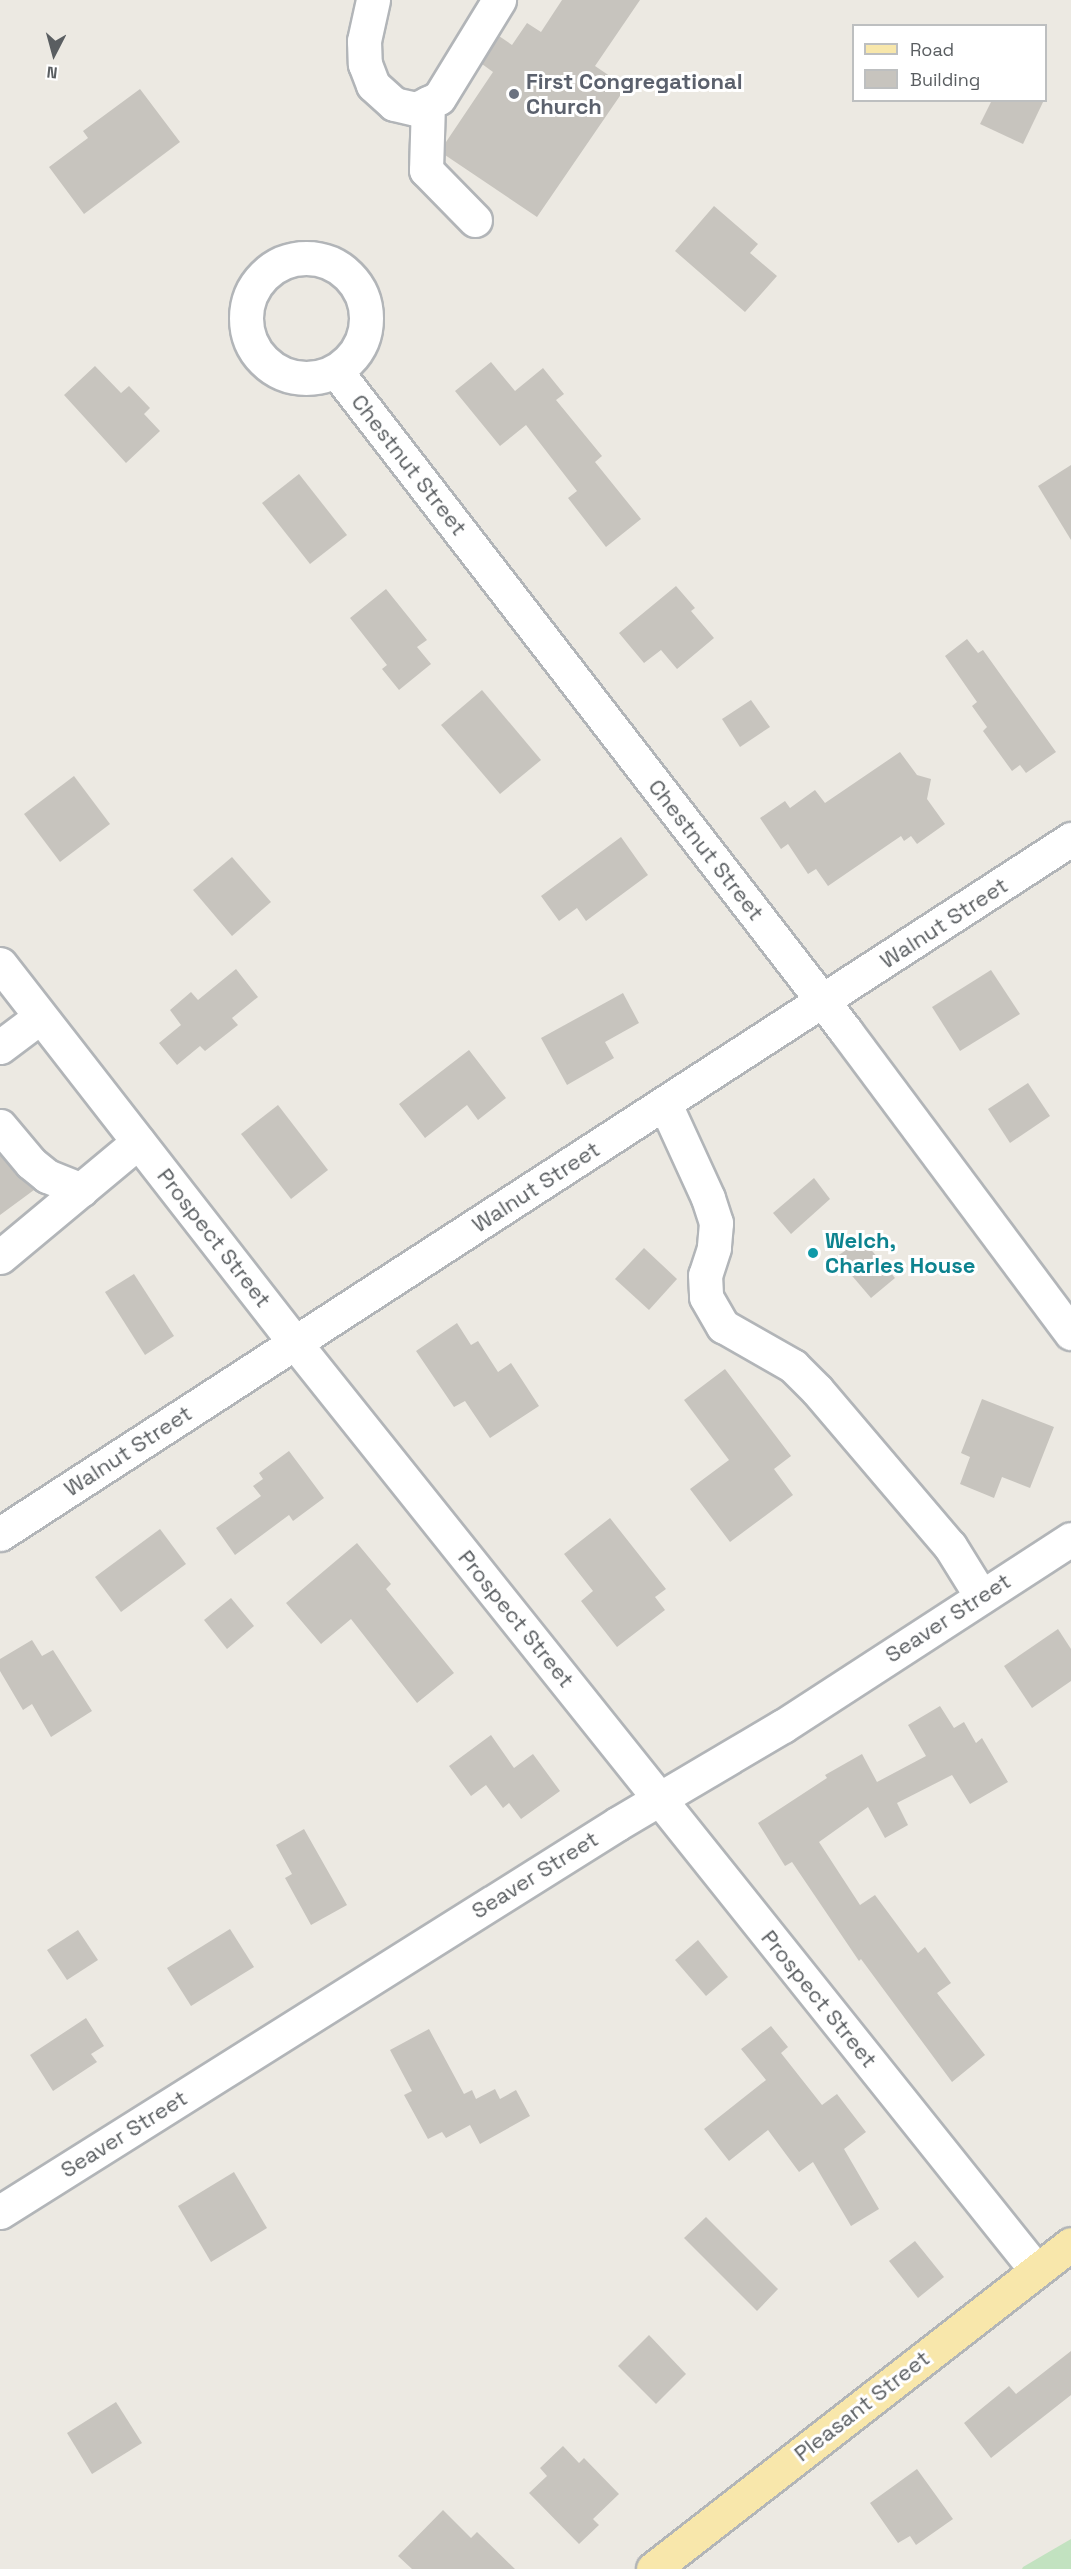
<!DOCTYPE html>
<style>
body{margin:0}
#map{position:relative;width:1071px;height:2569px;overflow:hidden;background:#ece9e2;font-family:"Space Grotesk",sans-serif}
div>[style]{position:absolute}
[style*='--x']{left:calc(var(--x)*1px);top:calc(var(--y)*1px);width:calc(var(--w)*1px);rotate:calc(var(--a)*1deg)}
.green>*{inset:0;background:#c2e2c0}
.building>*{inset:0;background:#c7c4be}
.roads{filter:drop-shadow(2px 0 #b2b5b8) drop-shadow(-2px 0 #b2b5b8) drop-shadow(0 2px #b2b5b8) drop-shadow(0 -2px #b2b5b8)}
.minor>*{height:33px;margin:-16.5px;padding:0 16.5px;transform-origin:16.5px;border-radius:16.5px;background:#fff}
.minor>.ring{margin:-16.5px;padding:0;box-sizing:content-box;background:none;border:33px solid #fff;border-radius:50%}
.major>*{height:33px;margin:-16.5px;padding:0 16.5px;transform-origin:16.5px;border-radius:16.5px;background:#f8e7ab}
.dots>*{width:16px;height:16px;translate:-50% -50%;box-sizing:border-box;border:3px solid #fff;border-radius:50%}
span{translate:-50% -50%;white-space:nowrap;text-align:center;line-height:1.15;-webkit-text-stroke:6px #fff;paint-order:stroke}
.worship-label{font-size:22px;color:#5b616d;font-weight:700}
.left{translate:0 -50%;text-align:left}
.street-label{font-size:22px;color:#5a5e61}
.culture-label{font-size:22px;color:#0d838f;font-weight:700}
.legend{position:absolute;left:852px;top:24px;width:195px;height:78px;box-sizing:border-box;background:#fff;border:2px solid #bdbfc0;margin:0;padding:8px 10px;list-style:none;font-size:18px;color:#5a5e61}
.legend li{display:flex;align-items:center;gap:12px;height:30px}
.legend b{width:30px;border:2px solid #bdbfc0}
.north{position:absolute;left:24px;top:24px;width:60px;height:60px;-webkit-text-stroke:4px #fff;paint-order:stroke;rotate:186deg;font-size:16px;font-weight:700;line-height:24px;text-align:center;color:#5a5e61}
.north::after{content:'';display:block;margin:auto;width:21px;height:27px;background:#5a5e61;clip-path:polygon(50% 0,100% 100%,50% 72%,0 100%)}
</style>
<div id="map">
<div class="green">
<i style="clip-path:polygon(1071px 2539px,1071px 2569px,1022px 2569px,1023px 2567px)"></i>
</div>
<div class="building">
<i style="clip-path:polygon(562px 0,640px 0,595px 66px,626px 87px,537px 217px,445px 155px,446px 142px,493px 72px,482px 64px,499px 36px,512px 45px,527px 23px,541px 32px)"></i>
<i style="clip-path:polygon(140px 89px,180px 142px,84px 214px,49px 167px,88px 138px,83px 131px)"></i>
<i style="clip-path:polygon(992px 100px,1044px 100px,1023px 144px,980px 124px)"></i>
<i style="clip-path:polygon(714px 206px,758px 244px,750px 253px,777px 276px,745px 312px,675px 251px)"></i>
<i style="clip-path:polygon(491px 362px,515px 391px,543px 368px,564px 394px,556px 400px,602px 456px,595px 462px,641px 519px,606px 547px,568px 498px,577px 491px,526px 425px,500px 446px,455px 391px)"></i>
<i style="clip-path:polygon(95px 366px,121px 393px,129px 386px,150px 408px,144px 414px,160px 431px,126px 463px,64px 395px)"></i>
<i style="clip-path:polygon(1071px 465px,1071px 540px,1038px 486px)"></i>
<i style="clip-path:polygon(299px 474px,347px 535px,310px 564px,262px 503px)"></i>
<i style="clip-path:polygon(676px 586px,695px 608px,691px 611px,714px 638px,677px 669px,661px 650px,644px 663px,619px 633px)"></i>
<i style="clip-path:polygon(386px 589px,427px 640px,417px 647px,431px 664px,399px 690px,382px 669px,387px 665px,350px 618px)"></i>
<i style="clip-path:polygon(967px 639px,978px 653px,983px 650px,1056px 752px,1026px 773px,1020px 765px,1012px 771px,983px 731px,987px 727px,972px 706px,977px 702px,945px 656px)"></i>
<i style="clip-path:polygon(482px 690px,541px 760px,500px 794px,441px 725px)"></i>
<i style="clip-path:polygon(751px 700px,770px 727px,740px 747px,722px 719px)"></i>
<i style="clip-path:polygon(900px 752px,917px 775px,931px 779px,927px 799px,945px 824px,917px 844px,911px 836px,904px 841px,901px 836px,828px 886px,816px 869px,808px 874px,788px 844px,781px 849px,760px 818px,785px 801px,790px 808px,815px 790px,825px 803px)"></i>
<i style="clip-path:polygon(74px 776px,110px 824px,60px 862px,24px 814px)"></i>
<i style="clip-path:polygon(621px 837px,648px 875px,586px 921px,577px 908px,559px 921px,541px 896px)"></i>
<i style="clip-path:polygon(232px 857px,271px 902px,232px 936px,193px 890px)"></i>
<i style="clip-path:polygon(236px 969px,258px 997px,232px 1018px,238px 1025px,205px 1051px,200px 1046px,177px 1065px,159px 1043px,181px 1025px,170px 1010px,191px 992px,198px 1000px)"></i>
<i style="clip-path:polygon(991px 970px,1020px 1014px,960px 1051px,932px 1007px)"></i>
<i style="clip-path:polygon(623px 993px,639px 1023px,605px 1042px,614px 1058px,567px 1085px,541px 1038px)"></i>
<i style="clip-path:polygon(469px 1050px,506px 1098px,478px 1120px,467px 1105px,425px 1138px,399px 1104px)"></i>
<i style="clip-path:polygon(1028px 1083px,1050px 1116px,1010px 1143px,988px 1109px)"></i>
<i style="clip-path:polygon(278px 1105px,328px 1170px,291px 1199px,241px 1134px)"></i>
<i style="clip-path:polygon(0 1155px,17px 1175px,34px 1190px,0 1215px)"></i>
<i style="clip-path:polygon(814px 1178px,830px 1199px,791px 1234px,773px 1213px)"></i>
<i style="clip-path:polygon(862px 1239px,895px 1278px,871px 1298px,836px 1257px)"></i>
<i style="clip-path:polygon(644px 1248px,677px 1279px,649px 1310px,615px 1279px)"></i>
<i style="clip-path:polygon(134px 1274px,174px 1336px,145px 1355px,105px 1292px)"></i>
<i style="clip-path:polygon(457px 1323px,471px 1345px,478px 1341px,498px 1372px,511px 1363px,539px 1406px,490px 1438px,465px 1401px,454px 1407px,416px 1351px)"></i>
<i style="clip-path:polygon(725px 1369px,791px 1456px,774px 1469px,793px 1495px,730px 1542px,690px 1489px,729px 1460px,684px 1400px)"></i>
<i style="clip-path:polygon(982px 1399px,1054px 1427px,1030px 1488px,1002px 1477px,994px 1498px,960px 1484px,970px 1457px,961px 1453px)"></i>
<i style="clip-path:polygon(289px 1451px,324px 1498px,293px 1521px,289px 1515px,235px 1555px,216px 1528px,261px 1496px,253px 1486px,263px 1479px,259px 1473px)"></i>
<i style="clip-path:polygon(610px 1518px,666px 1589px,655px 1597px,665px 1610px,617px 1647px,581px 1601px,593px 1591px,564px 1554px)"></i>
<i style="clip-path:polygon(160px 1529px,186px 1564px,121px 1612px,95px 1577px)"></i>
<i style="clip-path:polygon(357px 1543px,391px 1584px,386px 1589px,454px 1673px,417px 1703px,351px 1619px,321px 1644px,286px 1603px)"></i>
<i style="clip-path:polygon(231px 1598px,254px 1626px,227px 1649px,204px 1620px)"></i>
<i style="clip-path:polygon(1058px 1629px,1071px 1649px,1071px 1681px,1032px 1708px,1004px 1666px)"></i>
<i style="clip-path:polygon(32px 1640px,42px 1656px,53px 1650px,92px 1711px,51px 1737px,32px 1704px,23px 1710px,0 1671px,0 1659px)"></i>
<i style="clip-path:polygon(940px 1706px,954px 1728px,964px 1722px,976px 1743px,982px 1738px,1008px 1782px,970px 1804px,952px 1775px,897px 1803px,908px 1825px,885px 1838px,868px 1807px,819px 1842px,860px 1905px,875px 1895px,918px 1953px,925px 1947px,951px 1983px,937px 1993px,985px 2055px,952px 2082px,861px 1959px,859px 1961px,792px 1862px,785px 1866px,758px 1823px,827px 1778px,825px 1775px,862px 1754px,877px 1782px,926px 1756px,908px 1725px)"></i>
<i style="clip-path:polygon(491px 1735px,514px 1768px,533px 1754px,560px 1791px,521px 1819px,509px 1803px,503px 1808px,486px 1785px,471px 1796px,449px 1766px)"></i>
<i style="clip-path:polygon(304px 1829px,347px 1905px,311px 1925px,285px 1878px,292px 1874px,276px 1845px)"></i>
<i style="clip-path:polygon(230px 1929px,254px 1967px,191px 2006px,167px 1968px)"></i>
<i style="clip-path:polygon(78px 1930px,98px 1960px,67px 1980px,47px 1950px)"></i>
<i style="clip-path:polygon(698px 1940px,728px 1977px,706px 1996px,675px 1960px)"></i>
<i style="clip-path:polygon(86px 2018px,104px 2046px,91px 2054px,97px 2062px,53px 2091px,30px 2055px)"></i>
<i style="clip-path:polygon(771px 2026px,788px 2047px,781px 2053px,822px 2105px,837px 2094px,866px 2132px,844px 2149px,879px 2209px,851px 2226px,813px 2162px,799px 2172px,768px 2130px,729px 2161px,704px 2129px,766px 2080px,741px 2049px)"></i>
<i style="clip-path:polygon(429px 2029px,464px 2094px,472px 2090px,476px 2099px,495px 2089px,500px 2099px,516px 2090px,530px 2116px,480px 2144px,470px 2125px,446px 2138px,442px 2132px,428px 2139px,404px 2095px,412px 2091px,390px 2050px)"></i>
<i style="clip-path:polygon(234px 2172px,267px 2228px,211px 2262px,178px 2206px)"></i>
<i style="clip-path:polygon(706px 2217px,778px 2289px,757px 2311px,684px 2238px)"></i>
<i style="clip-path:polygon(915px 2241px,944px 2277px,918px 2298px,889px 2261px)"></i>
<i style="clip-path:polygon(649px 2335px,686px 2374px,656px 2404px,618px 2366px)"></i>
<i style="clip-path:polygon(1071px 2351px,1071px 2395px,991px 2458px,964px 2423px,1009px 2386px,1016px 2394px)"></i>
<i style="clip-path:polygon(116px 2402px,142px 2443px,92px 2474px,67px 2433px)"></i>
<i style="clip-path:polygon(563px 2446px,579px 2463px,584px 2458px,619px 2494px,593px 2519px,599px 2525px,579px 2544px,529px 2493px,547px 2476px,540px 2468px)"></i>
<i style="clip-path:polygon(917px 2469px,953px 2519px,916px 2545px,910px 2536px,898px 2543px,870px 2503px)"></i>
<i style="clip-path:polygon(443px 2510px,471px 2538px,477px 2532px,515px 2569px,412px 2569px,398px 2556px)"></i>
</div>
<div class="roads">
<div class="minor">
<i style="--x:373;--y:0;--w:42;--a:102.4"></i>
<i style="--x:364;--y:41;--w:23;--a:88"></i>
<i style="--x:365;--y:64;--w:22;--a:69"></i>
<i style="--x:373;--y:85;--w:28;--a:42"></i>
<i style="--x:394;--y:104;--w:23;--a:13"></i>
<i style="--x:416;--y:109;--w:25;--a:-26"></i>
<i style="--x:439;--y:98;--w:115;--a:-58.5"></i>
<i style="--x:428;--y:103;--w:67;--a:91.7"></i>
<i style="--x:426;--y:170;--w:70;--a:45.6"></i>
<i class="ring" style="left:246px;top:258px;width:87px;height:87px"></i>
<i style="--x:336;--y:371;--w:833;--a:52.32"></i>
<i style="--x:845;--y:1030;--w:378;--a:53.3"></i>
<i style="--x:0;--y:964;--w:480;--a:52.1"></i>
<i style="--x:295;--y:1343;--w:1187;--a:51.36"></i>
<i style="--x:0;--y:1047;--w:50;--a:-36.9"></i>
<i style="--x:665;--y:1104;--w:103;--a:65.4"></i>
<i style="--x:708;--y:1198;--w:26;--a:72"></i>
<i style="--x:716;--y:1223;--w:25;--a:95"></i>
<i style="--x:714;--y:1248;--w:28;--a:108"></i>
<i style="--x:705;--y:1275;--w:22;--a:87"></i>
<i style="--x:706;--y:1297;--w:34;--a:60"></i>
<i style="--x:723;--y:1326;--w:81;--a:29.7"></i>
<i style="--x:793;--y:1366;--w:34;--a:45"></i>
<i style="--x:817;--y:1390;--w:205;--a:49.6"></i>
<i style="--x:950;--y:1546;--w:59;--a:58.2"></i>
<i style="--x:0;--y:1126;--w:48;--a:50"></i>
<i style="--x:31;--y:1163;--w:21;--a:39"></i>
<i style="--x:47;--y:1176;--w:37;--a:22"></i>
<i style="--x:0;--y:1257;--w:180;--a:-39.8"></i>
<i style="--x:0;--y:1534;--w:1277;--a:-32.98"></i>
<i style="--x:0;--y:2212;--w:729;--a:-32.16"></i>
<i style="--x:617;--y:1824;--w:193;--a:-30.6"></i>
<i style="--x:783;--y:1726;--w:343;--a:-33"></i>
</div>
<div class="major">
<i style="--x:653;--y:2569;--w:529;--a:-37.87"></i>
</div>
</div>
<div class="dots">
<i style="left:514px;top:94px;background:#6b7280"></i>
<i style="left:813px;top:1253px;background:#0f9aa8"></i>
</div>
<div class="worship-label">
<span class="left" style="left:526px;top:94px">First Congregational<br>Church</span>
</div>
<div class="street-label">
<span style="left:409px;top:465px;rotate:52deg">Chestnut Street</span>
<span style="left:706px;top:850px;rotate:52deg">Chestnut Street</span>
<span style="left:944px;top:923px;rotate:-33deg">Walnut Street</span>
<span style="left:536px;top:1187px;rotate:-33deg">Walnut Street</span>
<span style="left:214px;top:1238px;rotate:52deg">Prospect Street</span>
<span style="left:128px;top:1451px;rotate:-33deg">Walnut Street</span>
<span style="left:948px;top:1618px;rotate:-33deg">Seaver Street</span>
<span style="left:516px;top:1619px;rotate:51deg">Prospect Street</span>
<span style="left:535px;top:1875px;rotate:-32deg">Seaver Street</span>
<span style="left:819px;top:1999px;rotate:51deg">Prospect Street</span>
<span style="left:124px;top:2134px;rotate:-32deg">Seaver Street</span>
<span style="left:862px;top:2406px;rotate:-38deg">Pleasant Street</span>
</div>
<div class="culture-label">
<span class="left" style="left:825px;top:1253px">Welch,<br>Charles House</span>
</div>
<ul class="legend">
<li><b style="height:8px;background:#f8e7ab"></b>Road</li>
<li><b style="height:16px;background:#c7c4be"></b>Building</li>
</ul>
<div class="north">N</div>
</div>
